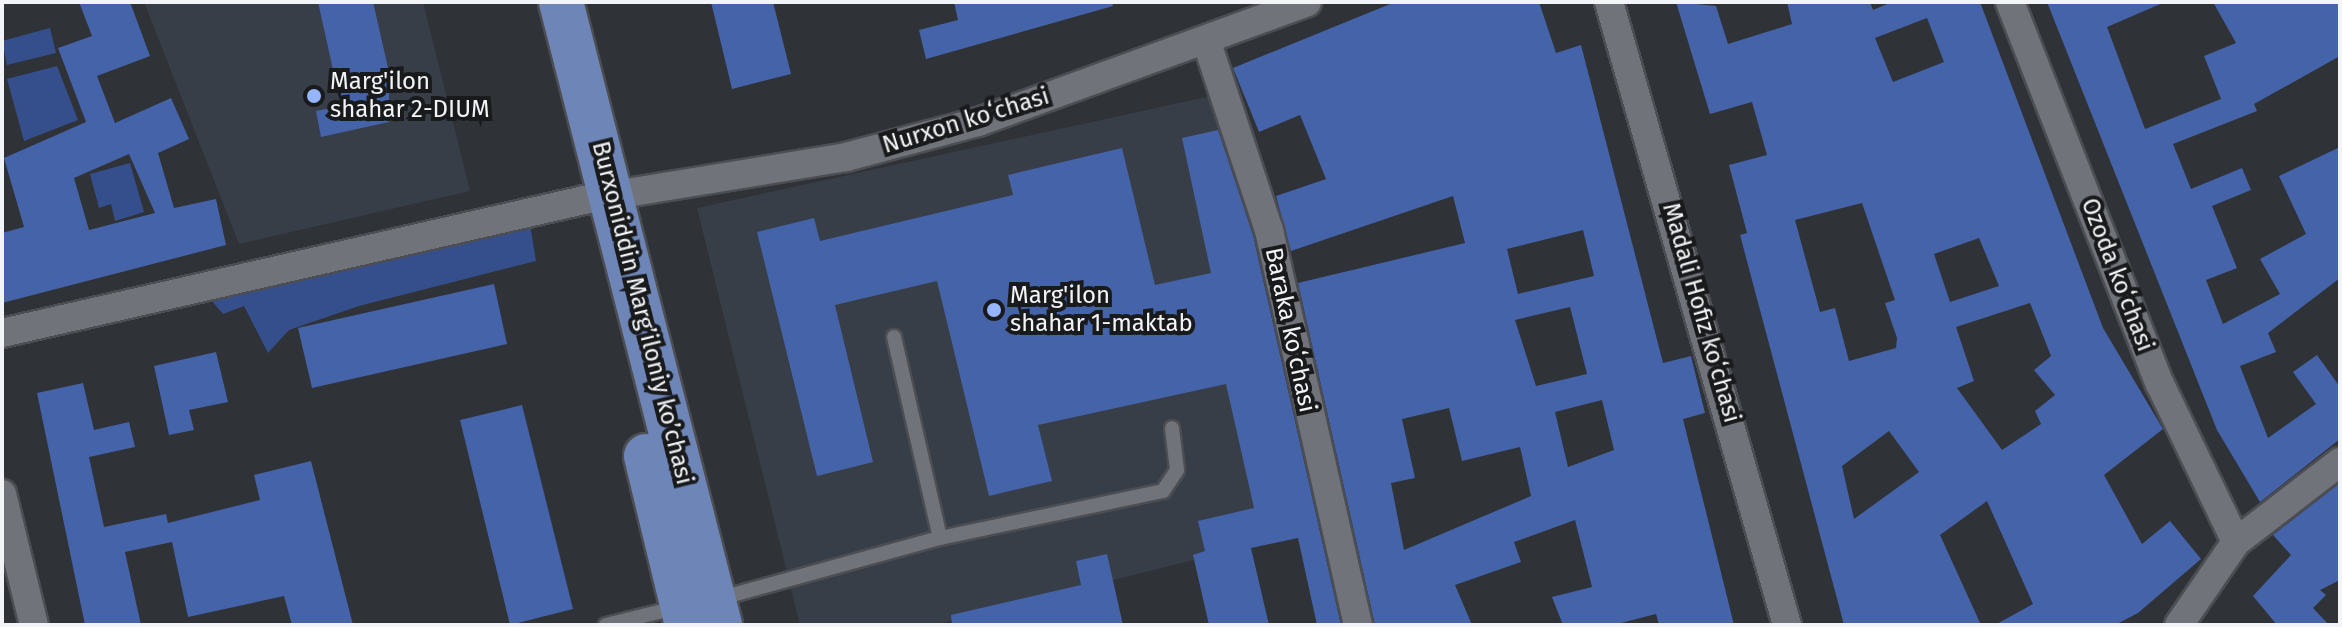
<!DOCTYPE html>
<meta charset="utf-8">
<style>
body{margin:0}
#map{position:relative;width:2342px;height:627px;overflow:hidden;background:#2f3237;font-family:"Fira Sans",sans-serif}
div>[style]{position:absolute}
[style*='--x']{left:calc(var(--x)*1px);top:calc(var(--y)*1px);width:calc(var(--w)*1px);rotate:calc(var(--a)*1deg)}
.built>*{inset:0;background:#383e48}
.green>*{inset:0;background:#354f8c}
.building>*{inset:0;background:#4563a9}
.roads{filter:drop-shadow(2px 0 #4c4e53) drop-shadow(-2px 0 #4c4e53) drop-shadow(0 2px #4c4e53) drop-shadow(0 -2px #4c4e53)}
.lane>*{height:14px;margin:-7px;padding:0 7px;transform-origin:7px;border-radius:7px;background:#707379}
.street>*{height:28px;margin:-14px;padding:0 14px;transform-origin:14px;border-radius:14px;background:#707379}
.primary>*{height:44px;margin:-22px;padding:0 22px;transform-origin:22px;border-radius:22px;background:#6e85b7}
.dots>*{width:22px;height:22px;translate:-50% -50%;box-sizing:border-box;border:4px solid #191a1c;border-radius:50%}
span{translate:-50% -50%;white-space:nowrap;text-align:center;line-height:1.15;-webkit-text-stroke:8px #191a1c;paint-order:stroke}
.poi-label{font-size:24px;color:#f2f4f7}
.left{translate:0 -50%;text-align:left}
.street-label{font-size:24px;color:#f2f4f7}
.frame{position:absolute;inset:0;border:4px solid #f2f4f7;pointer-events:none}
</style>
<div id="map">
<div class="built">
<i style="clip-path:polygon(144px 2px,423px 2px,470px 191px,239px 244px)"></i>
<i style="clip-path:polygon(1220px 94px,1314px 530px,933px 625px,800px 625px,697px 208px)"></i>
</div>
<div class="green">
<i style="clip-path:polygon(50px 28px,56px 53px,7px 65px,2px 41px)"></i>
<i style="clip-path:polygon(57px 66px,78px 120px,24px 141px,7px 79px)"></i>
<i style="clip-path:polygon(130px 163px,144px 212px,115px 221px,111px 204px,99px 208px,90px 174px)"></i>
<i style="clip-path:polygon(530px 224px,536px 261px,359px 306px,289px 330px,268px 353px,244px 306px,223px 314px,211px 300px)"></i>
</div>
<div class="building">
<i style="clip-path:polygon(evenodd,79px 2px,130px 2px,150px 56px,97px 76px,115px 123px,171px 98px,189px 139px,158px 153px,174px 208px,216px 199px,226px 245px,2px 303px,2px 233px,24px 227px,4px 158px,86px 122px,58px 48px,92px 36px,79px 2px,129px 154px,155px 213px,89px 230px,74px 178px,129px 154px)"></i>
<i style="clip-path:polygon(318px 2px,373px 2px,389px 72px,389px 122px,321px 137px,316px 111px,341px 106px)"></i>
<i style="clip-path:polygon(711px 2px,773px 2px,791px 74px,732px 89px)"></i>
<i style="clip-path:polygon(954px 2px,1112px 2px,1113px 6px,926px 59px,919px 30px,958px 20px)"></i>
<i style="clip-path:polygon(evenodd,1395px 2px,1539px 2px,1556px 53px,1581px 45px,1663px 363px,1691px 356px,1705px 413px,1683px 419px,1734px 625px,1659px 625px,1656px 614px,1613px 625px,1563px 625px,1552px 597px,1592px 587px,1575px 520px,1514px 542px,1521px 562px,1455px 585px,1472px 625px,1375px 625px,1298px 283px,1465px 243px,1453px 196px,1291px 251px,1276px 196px,1326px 179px,1300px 115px,1259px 132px,1233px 68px,1395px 2px,1583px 230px,1594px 276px,1518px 294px,1507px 249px,1583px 230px,1395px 2px,1570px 307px,1587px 374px,1536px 386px,1515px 320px,1570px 307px,1395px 2px,1602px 400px,1614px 450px,1568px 467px,1555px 412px,1602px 400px,1395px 2px,1449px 408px,1462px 461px,1520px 447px,1531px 496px,1404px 550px,1391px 483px,1415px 478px,1402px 419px,1449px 408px)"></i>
<i style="clip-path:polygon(evenodd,1676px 2px,1716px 6px,1728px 44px,1792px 24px,1787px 2px,1870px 2px,1873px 10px,1892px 2px,1980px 2px,2103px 328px,2163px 429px,2104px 475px,2142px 544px,2170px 521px,2201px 559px,2138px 613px,2115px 625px,1995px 625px,2033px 604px,1987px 501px,1940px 535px,1981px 625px,1844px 625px,1740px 235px,1747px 233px,1729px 165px,1767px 155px,1752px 102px,1710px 114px,1676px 2px,1927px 18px,1944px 62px,1893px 82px,1875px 38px,1927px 18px,1676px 2px,1862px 203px,1895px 300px,1885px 303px,1897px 338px,1896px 348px,1849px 361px,1835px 308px,1820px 312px,1795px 220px,1862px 203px,1676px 2px,1979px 238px,1999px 286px,1950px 302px,1934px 254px,1979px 238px,1676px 2px,2030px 303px,2051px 356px,2034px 370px,2055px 395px,2035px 411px,2041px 424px,2002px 450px,1957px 388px,1974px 381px,1956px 327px,2030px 303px,1676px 2px,1889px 431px,1919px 472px,1854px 519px,1842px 466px,1889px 431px)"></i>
<i style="clip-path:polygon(2047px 2px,2165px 2px,2107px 27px,2145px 129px,2221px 99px,2204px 56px,2236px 43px,2213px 2px,2340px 2px,2340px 56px,2254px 104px,2257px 111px,2173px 144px,2191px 189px,2242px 168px,2251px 190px,2212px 206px,2237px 268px,2206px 280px,2223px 324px,2280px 294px,2260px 259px,2306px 234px,2279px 176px,2340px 147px,2340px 278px,2268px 333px,2276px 352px,2240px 366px,2268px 438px,2316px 404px,2293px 372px,2317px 355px,2340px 387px,2340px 439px,2260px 502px,2217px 430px)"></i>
<i style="clip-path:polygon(1218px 130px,1253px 235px,1341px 625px,1317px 625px,1298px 538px,1251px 548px,1269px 625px,1209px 625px,1193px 555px,1205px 551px,1198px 521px,1254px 508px,1226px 384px,1038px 425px,1052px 481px,989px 496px,937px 281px,835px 305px,873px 462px,817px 476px,757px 232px,814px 218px,820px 241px,1013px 195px,1008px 175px,1122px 148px,1155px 285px,1211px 273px,1182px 138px)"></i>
<i style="clip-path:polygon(494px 284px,507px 344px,312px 388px,298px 328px)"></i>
<i style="clip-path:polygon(216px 352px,228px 402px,189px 410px,194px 430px,169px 435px,154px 366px)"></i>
<i style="clip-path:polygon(83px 383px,94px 430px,129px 422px,135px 447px,89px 457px,104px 527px,166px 514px,168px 523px,260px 500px,254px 475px,311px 461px,353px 625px,292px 625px,284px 596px,188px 617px,172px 542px,125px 552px,141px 625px,85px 625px,37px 393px)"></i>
<i style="clip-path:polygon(522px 405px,573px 609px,510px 625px,460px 420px)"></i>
<i style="clip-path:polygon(2340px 483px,2340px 580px,2320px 590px,2326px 595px,2313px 608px,2329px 625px,2277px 625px,2253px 596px,2291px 555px,2273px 535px)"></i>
<i style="clip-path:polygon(1107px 554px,1123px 625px,952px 625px,951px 615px,1081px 585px,1076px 561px)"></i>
</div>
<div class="roads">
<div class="lane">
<i style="--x:894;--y:337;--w:206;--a:77.1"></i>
<i style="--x:718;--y:599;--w:230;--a:-15.4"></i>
<i style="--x:940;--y:538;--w:228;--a:-11.9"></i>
<i style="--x:1163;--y:491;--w:25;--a:-56"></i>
<i style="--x:1177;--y:470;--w:42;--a:-96.8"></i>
<i style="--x:606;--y:625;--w:75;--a:-13.9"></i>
</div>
<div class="street">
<i style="--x:1609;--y:2;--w:648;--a:74.05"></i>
<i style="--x:2010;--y:2;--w:410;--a:68.6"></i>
<i style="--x:2160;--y:384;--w:175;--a:64.3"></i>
<i style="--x:1206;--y:40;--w:200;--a:71.7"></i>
<i style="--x:1269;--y:230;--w:405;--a:77.3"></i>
<i style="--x:2;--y:333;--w:597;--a:-12.87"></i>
<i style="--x:584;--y:200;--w:266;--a:-9.3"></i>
<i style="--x:846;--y:157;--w:137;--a:-14.9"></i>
<i style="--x:978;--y:122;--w:350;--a:-20"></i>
<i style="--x:2;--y:494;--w:135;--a:76.3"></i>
<i style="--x:2179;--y:625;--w:101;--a:-55.5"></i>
<i style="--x:2236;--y:542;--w:131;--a:-37.6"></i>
</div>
<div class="primary">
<i style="--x:561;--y:2;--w:643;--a:75.68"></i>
<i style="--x:646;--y:456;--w:174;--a:76.4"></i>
</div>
</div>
<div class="dots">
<i style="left:314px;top:96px;background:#95b6fd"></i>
<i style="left:994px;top:310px;background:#95b6fd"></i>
</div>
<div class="poi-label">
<span class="left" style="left:330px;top:96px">Marg'ilon<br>shahar 2-DIUM</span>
<span class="left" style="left:1010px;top:310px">Marg'ilon<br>shahar 1-maktab</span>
</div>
<div class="street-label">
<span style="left:966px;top:121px;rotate:-17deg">Nurxon koʻchasi</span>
<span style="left:2117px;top:275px;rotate:69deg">Ozoda koʻchasi</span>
<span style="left:642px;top:313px;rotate:76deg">Burxoniddin Marg’iloniy ko’chasi</span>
<span style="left:1701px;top:313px;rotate:74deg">Madali Hofiz koʻchasi</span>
<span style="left:1290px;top:330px;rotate:78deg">Baraka koʻchasi</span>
</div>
<div class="frame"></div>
</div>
